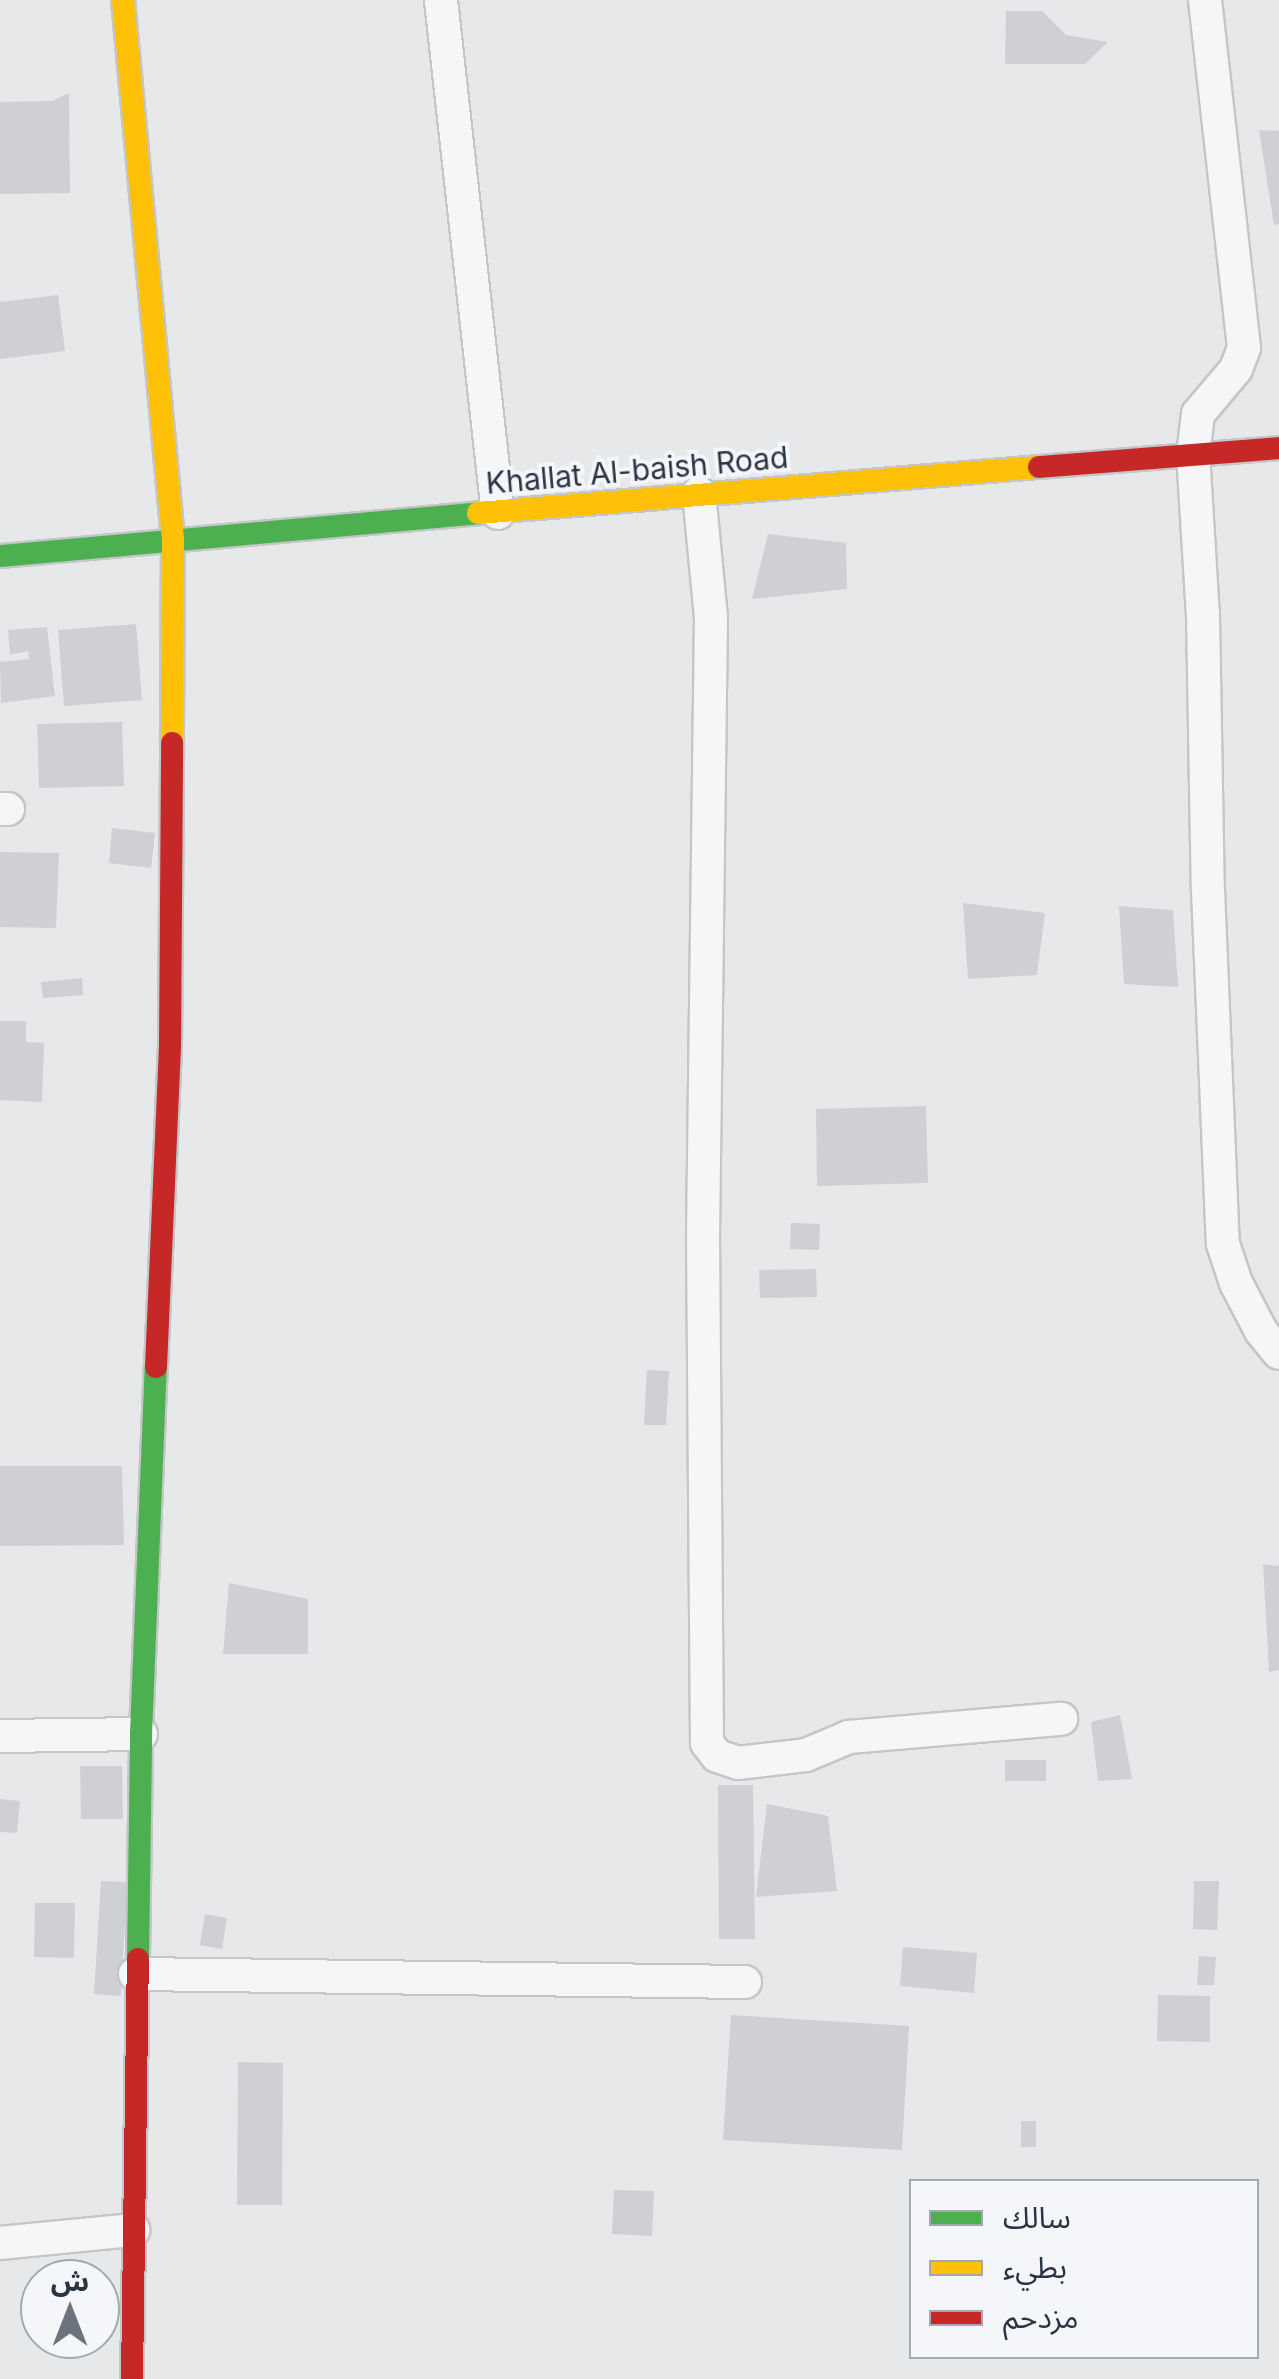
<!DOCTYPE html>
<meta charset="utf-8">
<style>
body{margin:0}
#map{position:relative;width:1279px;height:2379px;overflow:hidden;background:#e6e8ea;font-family:Inter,"Noto Sans Arabic",sans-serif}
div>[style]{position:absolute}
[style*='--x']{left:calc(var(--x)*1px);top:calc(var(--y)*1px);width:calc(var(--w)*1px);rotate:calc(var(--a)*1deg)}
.building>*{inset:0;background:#ced0d3}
.roads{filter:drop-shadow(2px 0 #c4c6c8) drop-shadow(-2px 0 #c4c6c8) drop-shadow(0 2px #c4c6c8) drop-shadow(0 -2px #c4c6c8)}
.street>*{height:32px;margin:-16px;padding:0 16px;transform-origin:16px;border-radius:16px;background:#f5f6f7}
.fast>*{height:22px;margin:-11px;padding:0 11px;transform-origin:11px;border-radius:11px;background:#4caf50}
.slow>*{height:22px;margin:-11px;padding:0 11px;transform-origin:11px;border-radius:11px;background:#ffc107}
.jam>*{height:22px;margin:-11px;padding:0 11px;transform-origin:11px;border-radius:11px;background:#c62828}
span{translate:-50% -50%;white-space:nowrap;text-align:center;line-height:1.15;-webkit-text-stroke:8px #f4f6f9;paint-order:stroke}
.street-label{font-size:30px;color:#2b3445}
.legend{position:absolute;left:909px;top:2179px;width:350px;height:180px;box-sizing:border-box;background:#f4f6f9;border:2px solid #a4a8b1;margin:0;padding:12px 18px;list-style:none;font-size:30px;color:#2b3445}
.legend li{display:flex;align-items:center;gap:20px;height:50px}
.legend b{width:50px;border:2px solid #a4a8b1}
.north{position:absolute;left:20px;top:2259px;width:100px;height:100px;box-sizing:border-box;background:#f4f6f9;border:2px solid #a4a8b1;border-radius:50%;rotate:0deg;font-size:28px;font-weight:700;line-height:40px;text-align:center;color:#2b3445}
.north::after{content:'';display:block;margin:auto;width:35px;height:45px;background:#6c737f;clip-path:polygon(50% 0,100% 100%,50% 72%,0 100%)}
</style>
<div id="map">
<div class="building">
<i style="clip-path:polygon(1006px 11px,1042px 11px,1066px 35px,1108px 42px,1085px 64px,1005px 64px)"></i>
<i style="clip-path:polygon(69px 93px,70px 193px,0 194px,0 102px,52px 101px)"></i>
<i style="clip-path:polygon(1259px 130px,1279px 131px,1279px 224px,1274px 225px)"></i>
<i style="clip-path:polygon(58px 295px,65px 351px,0 359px,0 302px)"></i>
<i style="clip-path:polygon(768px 534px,846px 543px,847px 589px,752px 599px)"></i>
<i style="clip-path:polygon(136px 624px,142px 700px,64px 706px,58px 630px)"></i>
<i style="clip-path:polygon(47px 627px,55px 696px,1px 703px,0 662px,29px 659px,28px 651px,10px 655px,8px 630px)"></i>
<i style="clip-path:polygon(122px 722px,124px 786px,39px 788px,37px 724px)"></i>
<i style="clip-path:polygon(112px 828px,155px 833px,151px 868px,109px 863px)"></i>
<i style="clip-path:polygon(0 852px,59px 853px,56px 928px,0 927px)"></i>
<i style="clip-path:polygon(963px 903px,1045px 913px,1037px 975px,968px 979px)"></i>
<i style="clip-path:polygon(1119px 906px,1173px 910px,1178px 987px,1124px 984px)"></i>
<i style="clip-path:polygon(82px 978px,83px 995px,43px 998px,41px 982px)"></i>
<i style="clip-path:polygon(0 1021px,26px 1021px,26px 1042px,44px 1043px,42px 1102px,0 1100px)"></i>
<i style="clip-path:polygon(926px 1106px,928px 1183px,817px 1186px,816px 1109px)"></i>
<i style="clip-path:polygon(791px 1223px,820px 1224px,819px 1250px,790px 1249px)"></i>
<i style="clip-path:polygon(816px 1269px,817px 1297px,760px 1298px,759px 1270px)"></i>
<i style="clip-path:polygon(647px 1370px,669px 1371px,666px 1425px,644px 1425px)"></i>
<i style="clip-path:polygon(0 1466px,122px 1466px,124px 1545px,0 1546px)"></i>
<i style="clip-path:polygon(1263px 1564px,1279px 1566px,1279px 1670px,1269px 1672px)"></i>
<i style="clip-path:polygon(229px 1583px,308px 1599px,308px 1654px,223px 1654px)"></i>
<i style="clip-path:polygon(1120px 1715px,1132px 1779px,1098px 1781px,1091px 1722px)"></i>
<i style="clip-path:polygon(1005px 1760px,1046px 1760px,1046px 1781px,1005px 1781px)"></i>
<i style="clip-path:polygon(80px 1766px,122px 1766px,123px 1819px,81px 1819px)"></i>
<i style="clip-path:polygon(718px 1785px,753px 1785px,755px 1939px,719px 1939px)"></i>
<i style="clip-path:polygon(0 1799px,20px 1801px,17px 1833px,0 1832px)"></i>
<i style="clip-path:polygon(767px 1804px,828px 1816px,837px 1891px,756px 1897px)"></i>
<i style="clip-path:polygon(101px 1881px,127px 1882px,121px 1996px,94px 1994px)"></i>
<i style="clip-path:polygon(1194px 1881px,1219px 1881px,1217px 1930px,1193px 1929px)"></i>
<i style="clip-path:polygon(35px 1903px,75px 1903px,74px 1958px,34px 1957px)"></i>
<i style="clip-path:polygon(205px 1914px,227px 1918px,222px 1949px,200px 1945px)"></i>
<i style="clip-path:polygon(903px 1947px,977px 1953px,974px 1993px,900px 1986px)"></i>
<i style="clip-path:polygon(1199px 1956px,1216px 1957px,1214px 1985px,1197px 1985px)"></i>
<i style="clip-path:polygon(1158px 1995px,1210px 1996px,1210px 2042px,1157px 2041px)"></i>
<i style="clip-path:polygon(731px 2015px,909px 2026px,902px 2150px,723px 2140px)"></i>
<i style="clip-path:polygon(238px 2062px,283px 2063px,282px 2205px,237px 2205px)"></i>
<i style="clip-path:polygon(1021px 2121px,1036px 2121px,1036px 2147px,1021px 2147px)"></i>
<i style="clip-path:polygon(614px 2190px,654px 2191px,652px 2236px,612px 2234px)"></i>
</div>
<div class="roads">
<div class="street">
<i style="--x:441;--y:0;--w:516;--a:83.66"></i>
<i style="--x:1205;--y:0;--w:350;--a:83.6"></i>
<i style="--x:1244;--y:348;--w:22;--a:111"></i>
<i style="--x:1236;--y:369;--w:59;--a:130.2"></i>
<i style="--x:1198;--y:414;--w:39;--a:97"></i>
<i style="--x:1193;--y:453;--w:162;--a:86.5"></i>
<i style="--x:1203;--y:615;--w:275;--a:89"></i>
<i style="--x:1208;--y:890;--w:354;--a:87.6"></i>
<i style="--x:1223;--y:1244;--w:41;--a:71.6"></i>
<i style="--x:1236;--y:1283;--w:54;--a:62.5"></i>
<i style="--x:1261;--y:1331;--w:28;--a:51"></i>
<i style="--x:699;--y:493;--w:125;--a:84.5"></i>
<i style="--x:711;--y:617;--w:619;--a:90.74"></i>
<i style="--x:703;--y:1236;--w:507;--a:89.55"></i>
<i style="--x:707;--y:1743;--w:16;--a:52"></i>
<i style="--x:717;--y:1756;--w:22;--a:18"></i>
<i style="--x:738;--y:1763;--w:68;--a:-6.7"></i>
<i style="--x:806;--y:1755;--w:47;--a:-22.7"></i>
<i style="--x:849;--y:1737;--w:213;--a:-4.9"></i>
<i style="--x:0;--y:809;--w:8;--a:0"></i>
<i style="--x:0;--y:1736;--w:141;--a:-0.8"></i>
<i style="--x:135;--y:1974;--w:610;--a:0.75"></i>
<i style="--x:0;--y:2243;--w:134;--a:-5.6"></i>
</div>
<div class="fast">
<i style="--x:0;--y:556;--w:480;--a:-5.1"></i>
<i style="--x:138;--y:1959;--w:225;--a:-89.2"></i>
<i style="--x:141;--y:1734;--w:367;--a:-87.7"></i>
</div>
<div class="slow">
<i style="--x:123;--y:0;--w:541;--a:84.7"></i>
<i style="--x:173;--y:539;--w:204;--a:90.3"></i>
<i style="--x:478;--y:513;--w:563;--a:-4.69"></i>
</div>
<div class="jam">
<i style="--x:1039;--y:467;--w:241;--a:-4.5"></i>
<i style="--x:156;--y:1367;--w:320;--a:-87.5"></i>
<i style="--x:170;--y:1047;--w:304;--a:-89.6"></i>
<i style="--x:132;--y:2379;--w:420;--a:-89.2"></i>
</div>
</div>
<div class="street-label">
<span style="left:637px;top:470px;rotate:-5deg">Khallat Al-baish Road</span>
</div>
<ul class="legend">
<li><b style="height:12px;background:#4caf50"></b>سالك</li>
<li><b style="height:12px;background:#ffc107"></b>بطيء</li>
<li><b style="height:12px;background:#c62828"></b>مزدحم</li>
</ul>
<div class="north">ش</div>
</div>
